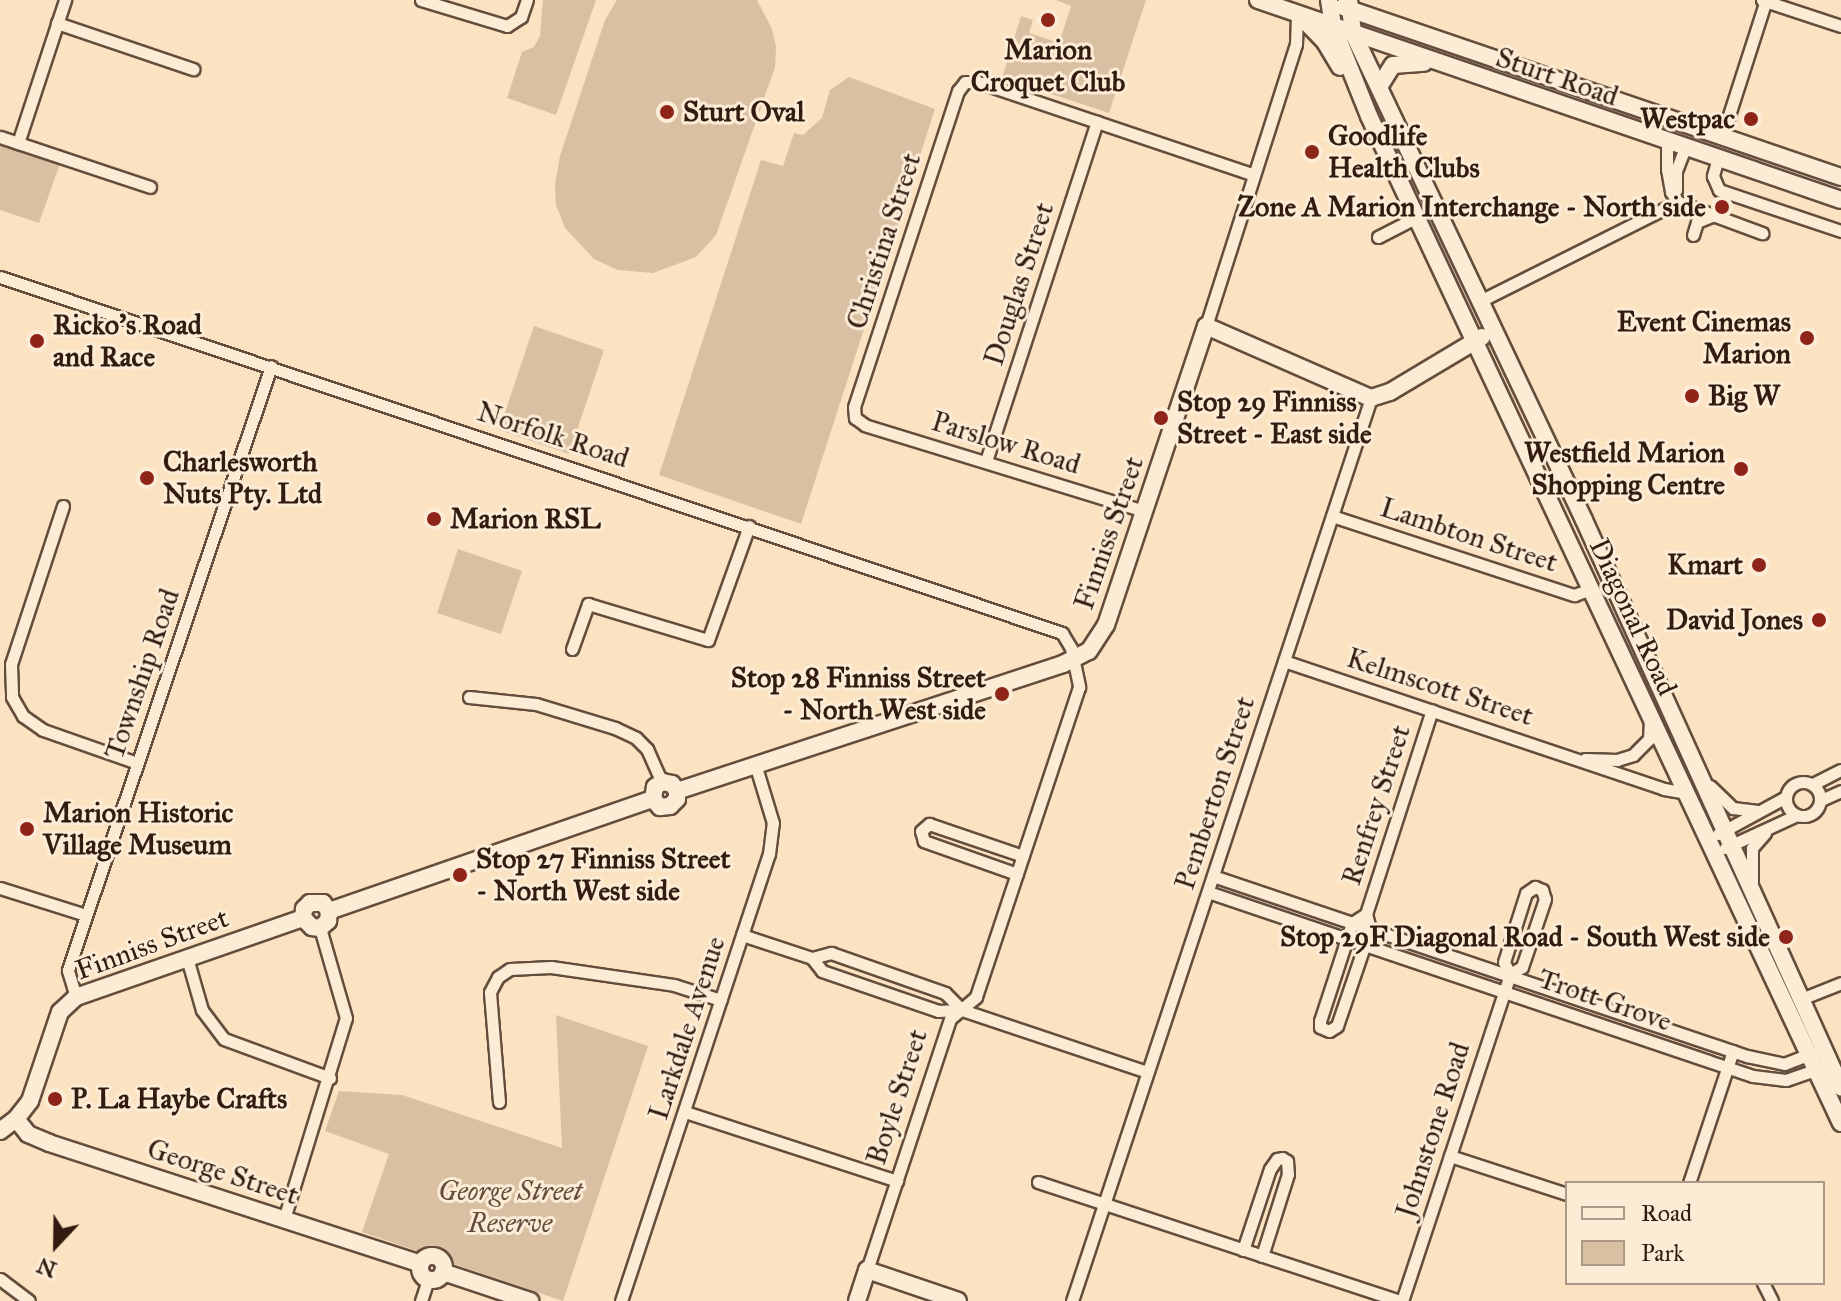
<!DOCTYPE html>
<style>
body{margin:0}
#map{position:relative;width:1841px;height:1301px;overflow:hidden;background:#fbe2c0;font-family:"IM FELL Great Primer",serif}
div>[style]{position:absolute}
[style*='--x']{left:calc(var(--x)*1px);top:calc(var(--y)*1px);width:calc(var(--w)*1px);rotate:calc(var(--a)*1deg)}
.green>*{inset:0;background:#d9c0a2}
.roads{filter:drop-shadow(2px 0 #644d3c) drop-shadow(-2px 0 #644d3c) drop-shadow(0 2px #644d3c) drop-shadow(0 -2px #644d3c)}
.street>*{height:11px;margin:-5.5px;padding:0 5.5px;transform-origin:5.5px;border-radius:5.5px;background:#fcecd6}
.street>.ring{margin:-5.5px;padding:0;box-sizing:content-box;background:none;border:11px solid #fcecd6;border-radius:50%}
.secondary>*{height:16px;margin:-8px;padding:0 8px;transform-origin:8px;border-radius:8px;background:#fcecd6}
.secondary>.ring{margin:-8px;padding:0;box-sizing:content-box;background:none;border:16px solid #fcecd6;border-radius:50%}
.dots>*{width:22px;height:22px;translate:-50% -50%;box-sizing:border-box;border:4px solid #fcecd6;border-radius:50%}
span{translate:-50% -50%;white-space:nowrap;text-align:center;line-height:1.15;-webkit-text-stroke:6px #fcecd6;paint-order:stroke}
.poi-label{font-size:28px;color:#321b10;font-weight:700}
.left{translate:0 -50%;text-align:left}
.right{translate:-100% -50%;text-align:right}
.street-label{font-size:28px;color:#321b10}
.park-label{font-size:28px;color:#644d3c;font-style:italic}
.legend{position:absolute;left:1565px;top:1181px;width:260px;height:104px;box-sizing:border-box;background:#fcecd6;border:2px solid #ab9887;margin:0;padding:10px 14px;list-style:none;font-size:24px;color:#321b10}
.legend li{display:flex;align-items:center;gap:16px;height:40px}
.legend b{width:40px;border:2px solid #ab9887}
.north{position:absolute;left:16px;top:1205px;width:80px;height:80px;-webkit-text-stroke:6px #fcecd6;paint-order:stroke;rotate:202deg;font-size:22px;font-weight:700;line-height:32px;text-align:center;color:#321b10}
.north::after{content:'';display:block;margin:auto;width:28px;height:36px;background:#321b10;clip-path:polygon(50% 0,100% 100%,50% 72%,0 100%)}
</style>
<div id="map">
<div class="green">
<i style="clip-path:polygon(543px 0,596px 0,556px 115px,507px 98px,522px 52px,534px 47px,540px 36px)"></i>
<i style="clip-path:polygon(617px 0,757px 0,772px 29px,776px 47px,775px 67px,716px 235px,696px 257px,653px 273px,618px 270px,594px 259px,565px 228px,556px 205px,555px 184px,560px 156px,605px 20px)"></i>
<i style="clip-path:polygon(1056px 0,1146px 0,1109px 113px,1002px 78px,1021px 16px,1033px 20px,1029px 33px,1059px 43px,1071px 6px)"></i>
<i style="clip-path:polygon(849px 77px,935px 109px,801px 524px,659px 475px,761px 160px,783px 166px,794px 133px,803px 135px,822px 118px,830px 90px)"></i>
<i style="clip-path:polygon(0 141px,61px 161px,39px 223px,0 210px)"></i>
<i style="clip-path:polygon(534px 326px,604px 350px,569px 454px,499px 430px)"></i>
<i style="clip-path:polygon(458px 549px,522px 571px,501px 634px,437px 613px)"></i>
<i style="clip-path:polygon(556px 1015px,648px 1046px,563px 1301px,451px 1263px,447px 1258px,430px 1251px,423px 1253px,362px 1232px,389px 1154px,325px 1131px,339px 1091px,402px 1095px,562px 1148px)"></i>
</div>
<div class="roads">
<div class="street">
<i style="--x:421;--y:0;--w:90;--a:16.8"></i>
<i style="--x:507;--y:26;--w:17;--a:-33"></i>
<i style="--x:521;--y:17;--w:18;--a:-71"></i>
<i style="--x:1762;--y:0;--w:83;--a:18.2"></i>
<i style="--x:57;--y:23;--w:144;--a:18.7"></i>
<i style="--x:0;--y:137;--w:158;--a:18.4"></i>
<i style="--x:1722;--y:137;--w:144;--a:-72.2"></i>
<i style="--x:1667;--y:141;--w:28;--a:90"></i>
<i style="--x:1667;--y:169;--w:23;--a:80"></i>
<i style="--x:1671;--y:192;--w:12;--a:55"></i>
<i style="--x:1678;--y:202;--w:90;--a:20.3"></i>
<i style="--x:18;--y:143;--w:151;--a:-71.8"></i>
<i style="--x:1718;--y:158;--w:19;--a:106"></i>
<i style="--x:1713;--y:176;--w:15;--a:67"></i>
<i style="--x:1719;--y:190;--w:129;--a:18.6"></i>
<i style="--x:1676;--y:190;--w:19;--a:-90"></i>
<i style="--x:1676;--y:171;--w:26;--a:-69"></i>
<i style="--x:1693;--y:235;--w:14;--a:-73"></i>
<i style="--x:1697;--y:222;--w:16;--a:-22"></i>
<i style="--x:1378;--y:237;--w:44;--a:-27.1"></i>
<i style="--x:0;--y:277;--w:1120;--a:18.53"></i>
<i style="--x:1062;--y:633;--w:17;--a:59"></i>
<i style="--x:1071;--y:648;--w:40;--a:78"></i>
<i style="--x:1079;--y:687;--w:327;--a:108.4"></i>
<i style="--x:976;--y:997;--w:34;--a:140"></i>
<i style="--x:950;--y:1019;--w:264;--a:108.3"></i>
<i style="--x:1478;--y:302;--w:224;--a:-26.6"></i>
<i style="--x:1206;--y:326;--w:296;--a:-72.3"></i>
<i style="--x:1296;--y:44;--w:30;--a:-88"></i>
<i style="--x:986;--y:461;--w:357;--a:-71.9"></i>
<i style="--x:63;--y:506;--w:166;--a:108.2"></i>
<i style="--x:11;--y:664;--w:33;--a:88"></i>
<i style="--x:12;--y:697;--w:22;--a:60"></i>
<i style="--x:23;--y:716;--w:24;--a:35"></i>
<i style="--x:43;--y:730;--w:100;--a:19.3"></i>
<i style="--x:1144;--y:511;--w:292;--a:-162.9"></i>
<i style="--x:865;--y:425;--w:12;--a:-145"></i>
<i style="--x:855;--y:418;--w:11;--a:-95"></i>
<i style="--x:854;--y:407;--w:333;--a:-71.8"></i>
<i style="--x:958;--y:91;--w:11;--a:-52"></i>
<i style="--x:965;--y:82;--w:13;--a:0"></i>
<i style="--x:978;--y:82;--w:291;--a:18.6"></i>
<i style="--x:1332;--y:516;--w:255;--a:18.1"></i>
<i style="--x:1574;--y:595;--w:18;--a:-19"></i>
<i style="--x:572;--y:649;--w:48;--a:-70.4"></i>
<i style="--x:588;--y:604;--w:125;--a:16.7"></i>
<i style="--x:708;--y:640;--w:121;--a:-70.2"></i>
<i style="--x:1284;--y:661;--w:401;--a:18.6"></i>
<i style="--x:1664;--y:789;--w:22;--a:10"></i>
<i style="--x:469;--y:697;--w:67;--a:6"></i>
<i style="--x:536;--y:704;--w:83;--a:16.9"></i>
<i style="--x:615;--y:728;--w:23;--a:25"></i>
<i style="--x:636;--y:738;--w:16;--a:45"></i>
<i style="--x:647;--y:749;--w:36;--a:66"></i>
<i style="--x:1585;--y:759;--w:32;--a:2"></i>
<i style="--x:1617;--y:760;--w:17;--a:-17"></i>
<i style="--x:1633;--y:755;--w:23;--a:-45"></i>
<i style="--x:1649;--y:739;--w:18;--a:-87"></i>
<i class="ring" style="left:1786px;top:782px;width:23px;height:23px"></i>
<i style="--x:1813;--y:784;--w:31;--a:-27"></i>
<i style="--x:1710;--y:786;--w:32;--a:44"></i>
<i style="--x:1733;--y:808;--w:23;--a:7"></i>
<i style="--x:1821;--y:800;--w:22;--a:-24"></i>
<i style="--x:1718;--y:834;--w:77;--a:-28.6"></i>
<i style="--x:1725;--y:848;--w:79;--a:-24.6"></i>
<i style="--x:1017;--y:874;--w:99;--a:-160.5"></i>
<i style="--x:924;--y:841;--w:10;--a:-107"></i>
<i style="--x:921;--y:831;--w:11;--a:-41"></i>
<i style="--x:929;--y:824;--w:99;--a:18.8"></i>
<i style="--x:1213;--y:876;--w:564;--a:18.63"></i>
<i style="--x:1747;--y:1056;--w:38;--a:12"></i>
<i style="--x:1784;--y:1064;--w:30;--a:-21"></i>
<i style="--x:1752;--y:882;--w:34;--a:-90"></i>
<i style="--x:1752;--y:848;--w:20;--a:-49"></i>
<i style="--x:1535;--y:887;--w:8;--a:23"></i>
<i style="--x:1542;--y:890;--w:9;--a:72"></i>
<i style="--x:1545;--y:899;--w:72;--a:108.7"></i>
<i style="--x:1522;--y:967;--w:14;--a:150"></i>
<i style="--x:1510;--y:974;--w:13;--a:-117"></i>
<i style="--x:1504;--y:962;--w:72;--a:-72.3"></i>
<i style="--x:1526;--y:893;--w:11;--a:-34"></i>
<i style="--x:0;--y:888;--w:90;--a:17.4"></i>
<i style="--x:1208;--y:892;--w:575;--a:18.66"></i>
<i style="--x:1753;--y:1076;--w:33;--a:7"></i>
<i style="--x:1786;--y:1080;--w:39;--a:-19"></i>
<i style="--x:1366;--y:914;--w:16;--a:75"></i>
<i style="--x:1370;--y:929;--w:102;--a:108.8"></i>
<i style="--x:1337;--y:1026;--w:9;--a:148"></i>
<i style="--x:1329;--y:1031;--w:10;--a:-156"></i>
<i style="--x:1320;--y:1027;--w:6;--a:-90"></i>
<i style="--x:1320;--y:1021;--w:103;--a:-71.9"></i>
<i style="--x:1352;--y:923;--w:17;--a:-33"></i>
<i style="--x:1366;--y:914;--w:214;--a:-72.1"></i>
<i style="--x:742;--y:935;--w:74;--a:18.2"></i>
<i style="--x:812;--y:958;--w:20;--a:-15"></i>
<i style="--x:831;--y:953;--w:121;--a:19.3"></i>
<i style="--x:945;--y:993;--w:24;--a:45"></i>
<i style="--x:962;--y:1010;--w:195;--a:18.5"></i>
<i style="--x:187;--y:958;--w:54;--a:73.9"></i>
<i style="--x:202;--y:1010;--w:36;--a:53"></i>
<i style="--x:224;--y:1039;--w:113;--a:20.2"></i>
<i style="--x:812;--y:958;--w:16;--a:52"></i>
<i style="--x:822;--y:971;--w:123;--a:19"></i>
<i style="--x:938;--y:1011;--w:20;--a:-3"></i>
<i style="--x:76;--y:997;--w:28;--a:-107"></i>
<i style="--x:68;--y:970;--w:637;--a:-71.42"></i>
<i style="--x:1801;--y:999;--w:43;--a:-21.8"></i>
<i style="--x:499;--y:1102;--w:110;--a:-94.7"></i>
<i style="--x:490;--y:992;--w:17;--a:-62"></i>
<i style="--x:498;--y:977;--w:14;--a:-34"></i>
<i style="--x:510;--y:969;--w:41;--a:-2.8"></i>
<i style="--x:551;--y:967;--w:124;--a:8.3"></i>
<i style="--x:674;--y:985;--w:49;--a:17.7"></i>
<i style="--x:685;--y:1112;--w:223;--a:18"></i>
<i style="--x:1450;--y:1156;--w:123;--a:18"></i>
<i style="--x:1038;--y:1182;--w:380;--a:18.2"></i>
<i style="--x:1689;--y:1183;--w:139;--a:-71.6"></i>
<i style="--x:284;--y:1219;--w:210;--a:-72.9"></i>
<i style="--x:346;--y:1018;--w:94;--a:-106.1"></i>
<i style="--x:1243;--y:1250;--w:85;--a:-71.6"></i>
<i style="--x:1270;--y:1169;--w:12;--a:-55"></i>
<i style="--x:1277;--y:1159;--w:5;--a:-11"></i>
<i style="--x:1282;--y:1158;--w:6;--a:31"></i>
<i style="--x:1287;--y:1161;--w:13;--a:86"></i>
<i style="--x:1288;--y:1174;--w:86;--a:107.6"></i>
<i style="--x:0;--y:1279;--w:36;--a:37"></i>
<i style="--x:1763;--y:1283;--w:20;--a:63"></i>
<i style="--x:421;--y:1301;--w:23;--a:-72"></i>
<i style="--x:621;--y:1301;--w:471;--a:-71.7"></i>
<i style="--x:769;--y:854;--w:31;--a:-83"></i>
<i style="--x:773;--y:823;--w:59;--a:-106.9"></i>
<i style="--x:1072;--y:1301;--w:951;--a:-71.68"></i>
<i style="--x:1402;--y:1301;--w:344;--a:-71.7"></i>
</div>
<div class="secondary">
<i style="--x:1258;--y:0;--w:616;--a:18.93"></i>
<i style="--x:1329;--y:0;--w:26;--a:81"></i>
<i style="--x:1333;--y:26;--w:97;--a:68.2"></i>
<i style="--x:1369;--y:116;--w:1112;--a:64.89"></i>
<i style="--x:1349;--y:0;--w:33;--a:83"></i>
<i style="--x:1353;--y:33;--w:539;--a:64.62"></i>
<i style="--x:1584;--y:520;--w:623;--a:65.62"></i>
<i style="--x:1343;--y:7;--w:526;--a:18.85"></i>
<i style="--x:1303;--y:19;--w:32;--a:46"></i>
<i style="--x:1325;--y:42;--w:29;--a:59"></i>
<i style="--x:1379;--y:87;--w:26;--a:-58"></i>
<i style="--x:1393;--y:65;--w:31;--a:-4"></i>
<i style="--x:677;--y:791;--w:406;--a:-18.2"></i>
<i style="--x:1063;--y:664;--w:29;--a:-27"></i>
<i style="--x:1089;--y:651;--w:31;--a:-57"></i>
<i style="--x:1106;--y:625;--w:315;--a:-71.5"></i>
<i style="--x:1206;--y:326;--w:180;--a:23.6"></i>
<i style="--x:1371;--y:398;--w:20;--a:-18"></i>
<i style="--x:1390;--y:392;--w:107;--a:-30.9"></i>
<i style="--x:653;--y:799;--w:12;--a:-81"></i>
<i style="--x:655;--y:787;--w:9;--a:-36"></i>
<i style="--x:662;--y:782;--w:10;--a:11"></i>
<i style="--x:672;--y:784;--w:9;--a:54"></i>
<i style="--x:653;--y:799;--w:11;--a:49"></i>
<i style="--x:660;--y:807;--w:10;--a:-6"></i>
<i style="--x:670;--y:806;--w:10;--a:-45"></i>
<i style="--x:677;--y:799;--w:8;--a:-90"></i>
<i style="--x:329;--y:911;--w:343;--a:-19.1"></i>
<i style="--x:303;--y:918;--w:13;--a:45"></i>
<i style="--x:312;--y:927;--w:8;--a:7"></i>
<i style="--x:320;--y:928;--w:11;--a:-41"></i>
<i style="--x:328;--y:921;--w:10;--a:-84"></i>
<i style="--x:303;--y:918;--w:9;--a:-84"></i>
<i style="--x:304;--y:909;--w:8;--a:-45"></i>
<i style="--x:310;--y:903;--w:13;--a:0"></i>
<i style="--x:323;--y:903;--w:10;--a:53"></i>
<i style="--x:16;--y:1119;--w:19;--a:51"></i>
<i style="--x:28;--y:1134;--w:23;--a:23"></i>
<i style="--x:49;--y:1143;--w:391;--a:18"></i>
<i style="--x:0;--y:1131;--w:20;--a:-37"></i>
<i style="--x:16;--y:1119;--w:23;--a:-52"></i>
<i style="--x:30;--y:1101;--w:94;--a:-71.4"></i>
<i style="--x:60;--y:1012;--w:22;--a:-43"></i>
<i style="--x:76;--y:997;--w:240;--a:-19.2"></i>
<i class="ring" style="left:420px;top:1256px;width:8px;height:8px"></i>
<i style="--x:443;--y:1272;--w:92;--a:18.4"></i>
<i style="--x:857;--y:1301;--w:33;--a:-72"></i>
<i style="--x:867;--y:1270;--w:96;--a:18.8"></i>
</div>
</div>
<div class="dots">
<i style="left:1048px;top:20px;background:#8f2418"></i>
<i style="left:667px;top:112px;background:#8f2418"></i>
<i style="left:1751px;top:119px;background:#8f2418"></i>
<i style="left:1312px;top:152px;background:#8f2418"></i>
<i style="left:1722px;top:207px;background:#8f2418"></i>
<i style="left:1807px;top:338px;background:#8f2418"></i>
<i style="left:37px;top:341px;background:#8f2418"></i>
<i style="left:1692px;top:396px;background:#8f2418"></i>
<i style="left:1161px;top:418px;background:#8f2418"></i>
<i style="left:1741px;top:469px;background:#8f2418"></i>
<i style="left:147px;top:478px;background:#8f2418"></i>
<i style="left:434px;top:519px;background:#8f2418"></i>
<i style="left:1759px;top:565px;background:#8f2418"></i>
<i style="left:1819px;top:620px;background:#8f2418"></i>
<i style="left:1002px;top:694px;background:#8f2418"></i>
<i style="left:27px;top:829px;background:#8f2418"></i>
<i style="left:460px;top:875px;background:#8f2418"></i>
<i style="left:1786px;top:937px;background:#8f2418"></i>
<i style="left:55px;top:1099px;background:#8f2418"></i>
</div>
<div class="poi-label">
<span style="left:1048px;top:66px">Marion<br>Croquet Club</span>
<span class="left" style="left:683px;top:112px">Sturt Oval</span>
<span class="right" style="left:1735px;top:119px">Westpac</span>
<span class="left" style="left:1328px;top:152px">Goodlife<br>Health Clubs</span>
<span class="right" style="left:1706px;top:207px">Zone A Marion Interchange - North side</span>
<span class="right" style="left:1791px;top:338px">Event Cinemas<br>Marion</span>
<span class="left" style="left:53px;top:341px">Ricko's Road<br>and Race</span>
<span class="left" style="left:1708px;top:396px">Big W</span>
<span class="left" style="left:1177px;top:418px">Stop 29 Finniss<br>Street - East side</span>
<span class="right" style="left:1725px;top:469px">Westfield Marion<br>Shopping Centre</span>
<span class="left" style="left:163px;top:478px">Charlesworth<br>Nuts Pty. Ltd</span>
<span class="left" style="left:450px;top:519px">Marion RSL</span>
<span class="right" style="left:1743px;top:565px">Kmart</span>
<span class="right" style="left:1803px;top:620px">David Jones</span>
<span class="right" style="left:986px;top:694px">Stop 28 Finniss Street<br>- North West side</span>
<span class="left" style="left:43px;top:829px">Marion Historic<br>Village Museum</span>
<span class="left" style="left:476px;top:875px">Stop 27 Finniss Street<br>- North West side</span>
<span class="right" style="left:1770px;top:937px">Stop 29F Diagonal Road - South West side</span>
<span class="left" style="left:71px;top:1099px">P. La Haybe Crafts</span>
</div>
<div class="street-label">
<span style="left:1557px;top:77px;rotate:19deg">Sturt Road</span>
<span style="left:884px;top:241px;rotate:-72deg">Christina Street</span>
<span style="left:1019px;top:284px;rotate:-72deg">Douglas Street</span>
<span style="left:553px;top:435px;rotate:18deg">Norfolk Road</span>
<span style="left:1006px;top:443px;rotate:17deg">Parslow Road</span>
<span style="left:1109px;top:533px;rotate:-71deg">Finniss Street</span>
<span style="left:1469px;top:535px;rotate:18deg">Lambton Street</span>
<span style="left:1633px;top:617px;rotate:65deg">Diagonal Road</span>
<span style="left:142px;top:674px;rotate:-71deg">Township Road</span>
<span style="left:1440px;top:687px;rotate:18deg">Kelmscott Street</span>
<span style="left:1215px;top:793px;rotate:-72deg">Pemberton Street</span>
<span style="left:1376px;top:805px;rotate:-72deg">Renfrey Street</span>
<span style="left:152px;top:944px;rotate:-20deg">Finniss Street</span>
<span style="left:1605px;top:1000px;rotate:19deg">Trott Grove</span>
<span style="left:687px;top:1028px;rotate:-72deg">Larkdale Avenue</span>
<span style="left:897px;top:1097px;rotate:-72deg">Boyle Street</span>
<span style="left:1433px;top:1130px;rotate:-72deg">Johnstone Road</span>
<span style="left:223px;top:1172px;rotate:18deg">George Street</span>
</div>
<div class="park-label">
<span style="left:510px;top:1207px">George Street<br>Reserve</span>
</div>
<ul class="legend">
<li><b style="height:10px;background:#fcecd6"></b>Road</li>
<li><b style="height:22px;background:#d9c0a2"></b>Park</li>
</ul>
<div class="north">N</div>
</div>
